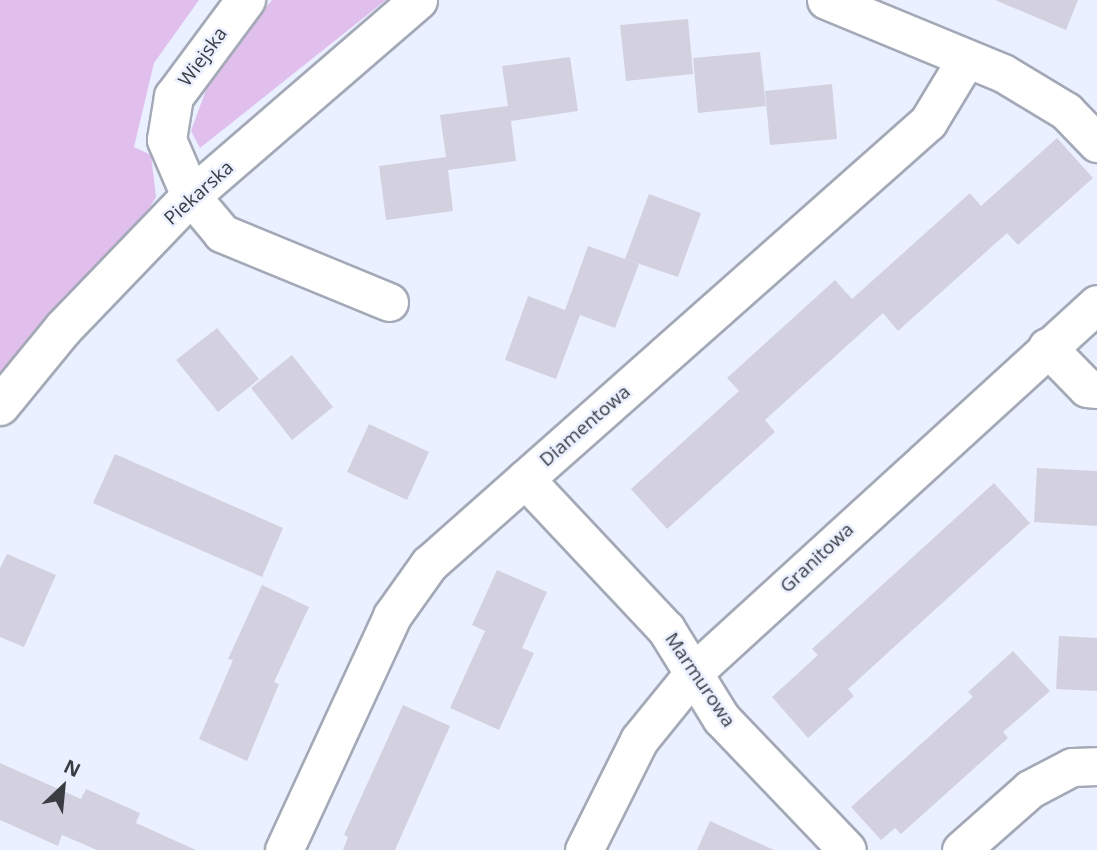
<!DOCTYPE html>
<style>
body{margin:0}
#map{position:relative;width:1097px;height:850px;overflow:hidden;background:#eaf0ff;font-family:"Open Sans",sans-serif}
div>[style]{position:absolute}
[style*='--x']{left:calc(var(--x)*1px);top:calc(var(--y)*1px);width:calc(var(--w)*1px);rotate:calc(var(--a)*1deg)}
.green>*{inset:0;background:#e0bfec}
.building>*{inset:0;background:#d3d1e0}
.roads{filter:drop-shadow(2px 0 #a3a9b6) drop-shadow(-2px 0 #a3a9b6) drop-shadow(0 2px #a3a9b6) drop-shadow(0 -2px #a3a9b6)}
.minor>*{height:37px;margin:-18.5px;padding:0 18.5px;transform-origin:18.5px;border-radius:18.5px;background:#fff}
.tertiary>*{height:38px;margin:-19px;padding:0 19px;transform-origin:19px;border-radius:19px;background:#fff}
span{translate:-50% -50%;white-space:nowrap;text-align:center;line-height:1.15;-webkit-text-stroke:5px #eaf0ff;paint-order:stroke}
.street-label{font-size:19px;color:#393c41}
.north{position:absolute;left:28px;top:752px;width:70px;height:70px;-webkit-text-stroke:5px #eaf0ff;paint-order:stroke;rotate:26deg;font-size:19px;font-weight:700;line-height:28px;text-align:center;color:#393c41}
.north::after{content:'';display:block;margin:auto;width:24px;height:32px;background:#393c41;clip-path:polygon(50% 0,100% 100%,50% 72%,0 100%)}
</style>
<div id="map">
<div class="green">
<i style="clip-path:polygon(0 0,199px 0,154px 63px,134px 147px,151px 155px,156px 197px,140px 224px,0 380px)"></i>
<i style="clip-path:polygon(272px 0,386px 0,200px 148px,191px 131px,211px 76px)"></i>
</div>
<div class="building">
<i style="clip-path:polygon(995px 0,1078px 0,1066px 30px)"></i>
<i style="clip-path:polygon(688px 19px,693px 74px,626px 81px,620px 25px)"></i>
<i style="clip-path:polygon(760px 52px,766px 106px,698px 113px,693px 58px)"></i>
<i style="clip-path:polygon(570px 57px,578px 111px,511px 121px,516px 161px,448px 170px,453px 211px,386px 220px,379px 166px,446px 157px,440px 115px,508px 106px,502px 66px)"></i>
<i style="clip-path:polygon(832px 84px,837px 139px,770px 145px,765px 91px)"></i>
<i style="clip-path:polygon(1057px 138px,1093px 178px,1018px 245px,1007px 233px,898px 331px,883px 313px,765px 420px,775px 432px,667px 529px,631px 489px,739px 391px,727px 378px,835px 280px,852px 299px,970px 193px,981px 206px)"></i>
<i style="clip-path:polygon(649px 194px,701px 213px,678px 277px,625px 259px)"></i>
<i style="clip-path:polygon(588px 246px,639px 264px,615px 328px,580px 315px,556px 379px,505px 360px,528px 296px,565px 310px)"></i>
<i style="clip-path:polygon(217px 328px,259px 379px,218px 412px,176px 360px)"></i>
<i style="clip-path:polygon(292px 355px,333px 407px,292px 440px,251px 388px)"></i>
<i style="clip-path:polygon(369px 424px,429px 452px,407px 500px,347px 472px)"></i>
<i style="clip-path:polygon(115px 454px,283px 528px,262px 577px,93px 503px)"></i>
<i style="clip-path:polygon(1037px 468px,1097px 471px,1097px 526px,1034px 522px)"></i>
<i style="clip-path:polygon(994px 483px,1030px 523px,848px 689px,854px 696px,808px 738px,772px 697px,818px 655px,812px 649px)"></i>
<i style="clip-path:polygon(7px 554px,56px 575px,24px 647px,0 637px,0 568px)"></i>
<i style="clip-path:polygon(497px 570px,547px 592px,522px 648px,534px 653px,499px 730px,450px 708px,485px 631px,472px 625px)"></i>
<i style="clip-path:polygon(262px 585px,309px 607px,274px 682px,279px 684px,247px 761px,199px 739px,233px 660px,228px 659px)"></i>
<i style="clip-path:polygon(1059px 636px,1097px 638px,1097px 691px,1056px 689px)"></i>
<i style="clip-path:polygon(1013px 651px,1050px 691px,1003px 732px,1008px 738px,901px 834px,895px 828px,881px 840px,851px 807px,973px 697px,968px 692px)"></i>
<i style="clip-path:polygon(403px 705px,450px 726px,395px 850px,343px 850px,348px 837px,344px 835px)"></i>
<i style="clip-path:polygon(0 763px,81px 799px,86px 789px,140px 813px,136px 823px,196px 850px,97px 850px,62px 835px,58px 846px,0 820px)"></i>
<i style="clip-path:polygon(710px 821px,774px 850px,697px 850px)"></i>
</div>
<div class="roads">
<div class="minor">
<i style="--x:826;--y:0;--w:191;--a:22.4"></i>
<i style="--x:1003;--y:73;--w:74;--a:31.1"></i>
<i style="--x:1066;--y:111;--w:45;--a:45.9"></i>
<i style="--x:389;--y:302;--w:181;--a:-157.6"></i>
<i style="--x:222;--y:233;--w:48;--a:-130"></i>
<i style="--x:191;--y:196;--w:300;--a:-40.8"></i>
<i style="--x:1047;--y:347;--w:57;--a:45.7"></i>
<i style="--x:1087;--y:388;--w:10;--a:6"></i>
<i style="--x:525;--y:479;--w:206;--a:46.8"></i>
<i style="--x:666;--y:629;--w:105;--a:58.3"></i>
<i style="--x:721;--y:718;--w:182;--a:46.3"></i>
<i style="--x:284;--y:850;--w:258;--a:-65.2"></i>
<i style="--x:392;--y:616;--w:64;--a:-54.6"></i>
<i style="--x:429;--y:564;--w:667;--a:-41.53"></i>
<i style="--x:928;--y:122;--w:71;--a:-58.8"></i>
<i style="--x:584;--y:850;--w:123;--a:-63.4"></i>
<i style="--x:639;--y:740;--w:89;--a:-50.9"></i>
<i style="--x:695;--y:671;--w:544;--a:-42.39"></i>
<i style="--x:961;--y:850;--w:92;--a:-41.5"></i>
<i style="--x:1030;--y:789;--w:47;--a:-27.6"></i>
<i style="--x:1072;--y:767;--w:25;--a:-2"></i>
</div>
<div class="tertiary">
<i style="--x:0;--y:406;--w:99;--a:-50.7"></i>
<i style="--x:63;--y:329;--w:185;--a:-46.1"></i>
<i style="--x:191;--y:196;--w:61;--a:-113.2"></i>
<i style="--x:167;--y:140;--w:44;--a:-80.8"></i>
<i style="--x:174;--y:97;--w:121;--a:-53.4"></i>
</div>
</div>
<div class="street-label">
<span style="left:203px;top:57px;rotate:-54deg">Wiejska</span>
<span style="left:199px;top:193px;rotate:-42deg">Piekarska</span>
<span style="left:585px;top:426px;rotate:-41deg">Diamentowa</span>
<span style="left:817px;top:558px;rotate:-43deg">Granitowa</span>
<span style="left:700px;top:680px;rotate:56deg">Marmurowa</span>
</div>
<div class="north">N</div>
</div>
